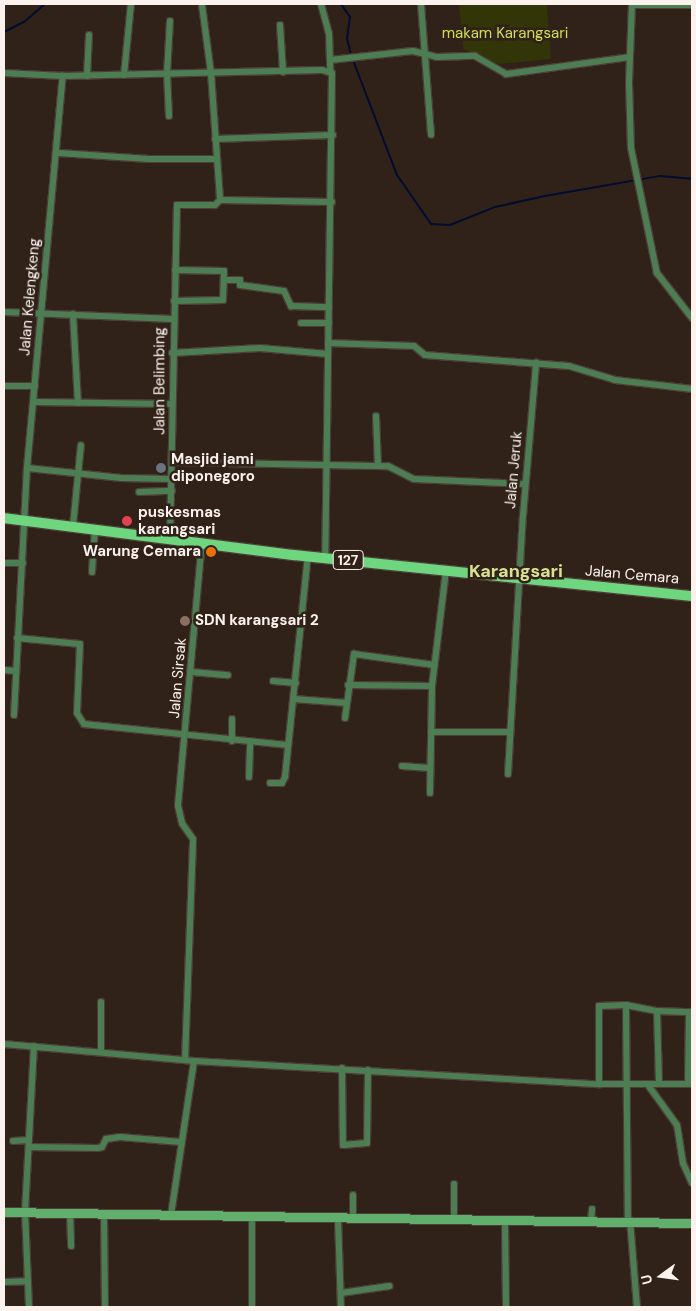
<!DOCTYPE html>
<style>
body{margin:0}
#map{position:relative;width:696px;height:1311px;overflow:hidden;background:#302119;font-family:"DM Sans",sans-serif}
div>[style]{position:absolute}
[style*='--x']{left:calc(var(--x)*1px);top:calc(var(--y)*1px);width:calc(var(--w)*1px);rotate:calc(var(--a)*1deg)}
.green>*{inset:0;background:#313508}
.stream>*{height:2px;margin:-1px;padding:0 1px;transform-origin:1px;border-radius:1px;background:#000d2f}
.roads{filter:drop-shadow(1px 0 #4d3e37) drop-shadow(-1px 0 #4d3e37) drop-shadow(0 1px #4d3e37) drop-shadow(0 -1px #4d3e37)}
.minor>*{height:6px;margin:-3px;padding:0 3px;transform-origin:3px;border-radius:3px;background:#4d7d53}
.secondary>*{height:9px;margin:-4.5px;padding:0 4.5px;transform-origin:4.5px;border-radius:4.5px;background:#60af6c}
.primary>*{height:10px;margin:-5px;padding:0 5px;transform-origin:5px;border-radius:5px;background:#6dd67f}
.dots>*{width:14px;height:14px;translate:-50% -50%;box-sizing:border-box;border:2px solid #302119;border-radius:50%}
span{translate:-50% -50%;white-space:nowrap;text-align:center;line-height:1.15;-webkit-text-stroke:5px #302119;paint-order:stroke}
.shield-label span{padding:1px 4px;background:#302119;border:1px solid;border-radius:4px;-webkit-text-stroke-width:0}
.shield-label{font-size:14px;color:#fcf2ed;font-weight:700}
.park-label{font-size:15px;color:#d0de5b}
.street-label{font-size:15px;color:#fcf2ed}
.poi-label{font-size:15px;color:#fcf2ed;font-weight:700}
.left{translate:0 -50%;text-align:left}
.right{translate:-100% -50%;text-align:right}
.quarter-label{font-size:18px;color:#dae294;font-weight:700}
.frame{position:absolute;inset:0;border:5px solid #fcf2ed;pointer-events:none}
.north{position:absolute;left:636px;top:1251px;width:50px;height:50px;-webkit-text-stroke:4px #302119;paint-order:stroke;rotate:256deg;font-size:14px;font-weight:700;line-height:20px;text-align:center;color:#fcf2ed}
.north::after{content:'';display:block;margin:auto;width:18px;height:22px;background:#fcf2ed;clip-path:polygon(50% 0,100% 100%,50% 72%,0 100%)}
</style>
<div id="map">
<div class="green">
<i style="clip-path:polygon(459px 4px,547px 4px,551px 59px,499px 64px,463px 49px)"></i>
</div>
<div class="stream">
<i style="--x:341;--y:4;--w:16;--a:55"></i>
<i style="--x:350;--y:17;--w:21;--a:98"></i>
<i style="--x:347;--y:38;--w:17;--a:77"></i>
<i style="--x:4;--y:32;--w:22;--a:-27"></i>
<i style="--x:24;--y:22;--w:28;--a:-41"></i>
<i style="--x:353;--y:60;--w:123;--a:69.1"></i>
<i style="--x:397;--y:175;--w:60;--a:55.2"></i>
<i style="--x:431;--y:224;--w:19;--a:3"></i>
<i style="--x:450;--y:225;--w:48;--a:-21.8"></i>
<i style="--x:495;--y:207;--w:51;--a:-12.4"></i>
<i style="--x:545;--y:196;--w:117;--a:-9.9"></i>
<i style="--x:660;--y:176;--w:32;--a:5"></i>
</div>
<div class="roads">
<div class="minor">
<i style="--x:321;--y:4;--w:30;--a:75"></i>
<i style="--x:329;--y:33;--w:38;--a:88"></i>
<i style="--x:421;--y:4;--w:131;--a:85.6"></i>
<i style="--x:632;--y:4;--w:78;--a:92.2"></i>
<i style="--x:629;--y:82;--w:66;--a:88.3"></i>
<i style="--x:631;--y:148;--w:128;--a:78.3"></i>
<i style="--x:657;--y:273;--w:57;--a:52.1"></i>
<i style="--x:202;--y:5;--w:69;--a:82.5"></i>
<i style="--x:211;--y:73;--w:127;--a:85.9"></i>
<i style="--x:632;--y:5;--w:60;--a:0"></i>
<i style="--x:280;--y:25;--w:47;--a:86.3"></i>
<i style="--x:330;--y:60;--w:83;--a:-6.2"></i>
<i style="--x:413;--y:51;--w:25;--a:14"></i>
<i style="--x:437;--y:57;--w:38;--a:-2"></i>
<i style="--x:475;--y:56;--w:36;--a:30"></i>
<i style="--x:506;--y:74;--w:125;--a:-7.8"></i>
<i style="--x:4;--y:73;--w:59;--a:2.9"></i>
<i style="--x:63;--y:76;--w:259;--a:-1.3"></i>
<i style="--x:322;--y:70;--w:10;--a:17"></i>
<i style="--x:332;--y:73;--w:484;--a:90.8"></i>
<i style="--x:124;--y:75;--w:71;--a:-84.4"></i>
<i style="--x:87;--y:76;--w:41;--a:-87.2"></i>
<i style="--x:169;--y:116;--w:42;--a:-92.7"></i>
<i style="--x:167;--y:74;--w:53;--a:-86.8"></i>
<i style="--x:215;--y:139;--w:118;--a:-1.9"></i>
<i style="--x:59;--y:153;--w:90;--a:3.8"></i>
<i style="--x:149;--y:159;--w:68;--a:0"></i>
<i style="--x:224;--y:280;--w:16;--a:0"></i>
<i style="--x:240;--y:280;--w:5;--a:90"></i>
<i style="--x:240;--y:285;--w:44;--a:7.8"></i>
<i style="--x:284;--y:291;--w:17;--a:65"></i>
<i style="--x:291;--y:306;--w:38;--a:2"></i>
<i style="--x:174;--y:301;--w:49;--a:-1.2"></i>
<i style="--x:223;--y:300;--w:29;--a:-88"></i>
<i style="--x:224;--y:271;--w:49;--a:-178.8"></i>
<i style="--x:4;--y:312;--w:169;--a:2.4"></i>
<i style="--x:73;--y:314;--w:89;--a:86.8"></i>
<i style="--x:301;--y:323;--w:28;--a:0"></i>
<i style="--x:328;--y:343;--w:86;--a:2"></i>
<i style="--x:414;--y:346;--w:14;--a:39"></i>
<i style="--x:425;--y:355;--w:144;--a:4.4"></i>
<i style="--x:569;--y:366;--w:48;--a:16.9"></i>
<i style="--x:615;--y:380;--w:78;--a:6.7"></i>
<i style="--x:172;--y:353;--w:88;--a:-3.3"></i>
<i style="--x:260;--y:348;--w:68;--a:5"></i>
<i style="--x:4;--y:386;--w:31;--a:0"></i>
<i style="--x:34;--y:402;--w:138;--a:0.8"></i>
<i style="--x:376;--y:416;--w:50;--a:87.7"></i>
<i style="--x:172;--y:462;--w:216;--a:1.1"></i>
<i style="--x:388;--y:466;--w:29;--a:27"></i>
<i style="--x:414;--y:479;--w:111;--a:2.6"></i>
<i style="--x:27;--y:468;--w:95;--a:6.1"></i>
<i style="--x:121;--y:478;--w:51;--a:1.1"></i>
<i style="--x:139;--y:492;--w:33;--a:-2"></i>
<i style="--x:73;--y:526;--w:81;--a:-84.4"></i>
<i style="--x:170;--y:538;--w:333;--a:-88.8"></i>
<i style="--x:177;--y:205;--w:38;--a:0"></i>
<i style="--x:215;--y:205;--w:7;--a:-45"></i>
<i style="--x:220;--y:200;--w:112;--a:1"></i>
<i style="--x:4;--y:563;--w:19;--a:0"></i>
<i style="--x:92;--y:572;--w:44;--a:-86.1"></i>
<i style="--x:17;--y:638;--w:63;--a:5.4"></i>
<i style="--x:80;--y:644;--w:69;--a:92.5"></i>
<i style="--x:77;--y:713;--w:13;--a:58"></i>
<i style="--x:84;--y:724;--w:205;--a:5.9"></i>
<i style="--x:4;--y:670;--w:12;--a:5"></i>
<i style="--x:192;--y:672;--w:36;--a:5"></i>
<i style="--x:273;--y:681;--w:23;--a:5"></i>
<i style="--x:348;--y:685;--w:84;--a:0.7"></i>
<i style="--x:294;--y:699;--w:53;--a:4.3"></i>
<i style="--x:14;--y:715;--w:247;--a:-87"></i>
<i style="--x:27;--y:468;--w:394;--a:-84.8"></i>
<i style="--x:345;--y:718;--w:65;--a:-82"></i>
<i style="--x:354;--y:654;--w:81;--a:7.8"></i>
<i style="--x:431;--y:732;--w:78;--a:0"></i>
<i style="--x:232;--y:741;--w:22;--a:-90"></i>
<i style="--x:402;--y:766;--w:27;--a:4"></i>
<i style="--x:508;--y:774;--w:258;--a:-86.7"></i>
<i style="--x:523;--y:516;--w:154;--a:-85.1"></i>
<i style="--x:249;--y:777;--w:34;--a:-88"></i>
<i style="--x:270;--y:783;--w:12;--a:0"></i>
<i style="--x:282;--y:783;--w:7;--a:-63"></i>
<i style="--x:285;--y:777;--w:222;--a:-84.1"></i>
<i style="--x:430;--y:793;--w:107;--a:-88.9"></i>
<i style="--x:432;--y:686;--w:116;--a:-83.1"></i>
<i style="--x:101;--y:1002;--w:49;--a:90"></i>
<i style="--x:626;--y:1005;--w:215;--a:89.5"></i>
<i style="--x:657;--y:1011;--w:73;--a:88.4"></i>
<i style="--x:4;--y:1044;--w:191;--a:5.1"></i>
<i style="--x:194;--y:1061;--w:155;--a:98.5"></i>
<i style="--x:185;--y:1060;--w:221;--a:-87.9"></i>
<i style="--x:193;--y:839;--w:19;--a:-125"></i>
<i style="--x:182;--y:823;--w:18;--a:-103"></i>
<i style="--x:178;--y:805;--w:264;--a:-84.8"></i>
<i style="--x:194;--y:1061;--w:406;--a:3.3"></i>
<i style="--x:599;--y:1084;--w:93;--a:0"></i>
<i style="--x:342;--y:1068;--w:77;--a:89.3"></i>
<i style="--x:343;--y:1145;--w:24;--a:-5"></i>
<i style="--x:367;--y:1143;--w:73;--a:-89.2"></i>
<i style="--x:599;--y:1084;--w:78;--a:-90"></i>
<i style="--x:599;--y:1006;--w:27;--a:-2"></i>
<i style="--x:626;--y:1005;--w:32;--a:11"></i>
<i style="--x:657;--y:1011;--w:35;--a:2"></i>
<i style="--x:688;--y:1084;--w:72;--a:-89.2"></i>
<i style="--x:648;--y:1085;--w:49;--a:54.1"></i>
<i style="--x:677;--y:1125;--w:38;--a:81"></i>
<i style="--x:683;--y:1163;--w:22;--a:66"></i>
<i style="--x:13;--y:1141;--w:16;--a:-4"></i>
<i style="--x:29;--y:1147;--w:69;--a:0.8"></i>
<i style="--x:98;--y:1148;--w:4;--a:-14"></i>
<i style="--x:102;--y:1147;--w:9;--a:-63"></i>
<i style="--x:106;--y:1139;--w:14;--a:-8"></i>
<i style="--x:120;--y:1137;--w:61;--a:4.7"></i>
<i style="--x:454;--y:1184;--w:35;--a:90"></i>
<i style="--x:70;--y:1213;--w:33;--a:88"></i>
<i style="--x:104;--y:1214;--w:93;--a:89.4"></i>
<i style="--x:353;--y:1217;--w:22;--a:-90"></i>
<i style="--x:338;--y:1218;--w:89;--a:88.1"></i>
<i style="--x:630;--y:1220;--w:87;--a:85.4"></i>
<i style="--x:591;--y:1221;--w:12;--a:-85"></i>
<i style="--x:505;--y:1222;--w:85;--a:89.3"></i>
<i style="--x:4;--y:1282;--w:24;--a:-2"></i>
<i style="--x:341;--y:1293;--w:49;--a:-8.3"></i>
<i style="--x:29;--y:1307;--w:95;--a:-92.4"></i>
<i style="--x:25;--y:1212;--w:166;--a:-86.9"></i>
<i style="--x:252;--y:1307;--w:92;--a:-90"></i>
</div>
<div class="secondary">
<i style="--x:4;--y:1212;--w:688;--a:0.92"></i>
</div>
<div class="primary">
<i style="--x:4;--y:518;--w:292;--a:7.3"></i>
<i style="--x:294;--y:555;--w:400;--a:5.9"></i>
</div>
</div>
<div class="dots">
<i style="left:161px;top:468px;background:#6b7280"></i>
<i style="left:127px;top:521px;background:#e0444e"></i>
<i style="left:211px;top:552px;background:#e8710a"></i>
<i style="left:185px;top:621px;background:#8d6e63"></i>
</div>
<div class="shield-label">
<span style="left:348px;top:560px">127</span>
</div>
<div class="park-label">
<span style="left:505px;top:34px">makam Karangsari</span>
</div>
<div class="street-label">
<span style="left:30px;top:297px;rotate:-85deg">Jalan Kelengkeng</span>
<span style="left:160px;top:381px;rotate:-90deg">Jalan Belimbing</span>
<span style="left:514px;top:470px;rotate:-85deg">Jalan Jeruk</span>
<span style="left:632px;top:575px;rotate:5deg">Jalan Cemara</span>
<span style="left:178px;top:678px;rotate:-85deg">Jalan Sirsak</span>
</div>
<div class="poi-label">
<span class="left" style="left:171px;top:468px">Masjid jami<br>diponegoro</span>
<span class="left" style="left:138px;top:521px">puskesmas<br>karangsari</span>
<span class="right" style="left:201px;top:552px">Warung Cemara</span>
<span class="left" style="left:195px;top:621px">SDN karangsari 2</span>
</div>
<div class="quarter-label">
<span style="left:516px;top:571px">Karangsari</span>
</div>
<div class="frame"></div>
<div class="north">U</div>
</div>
